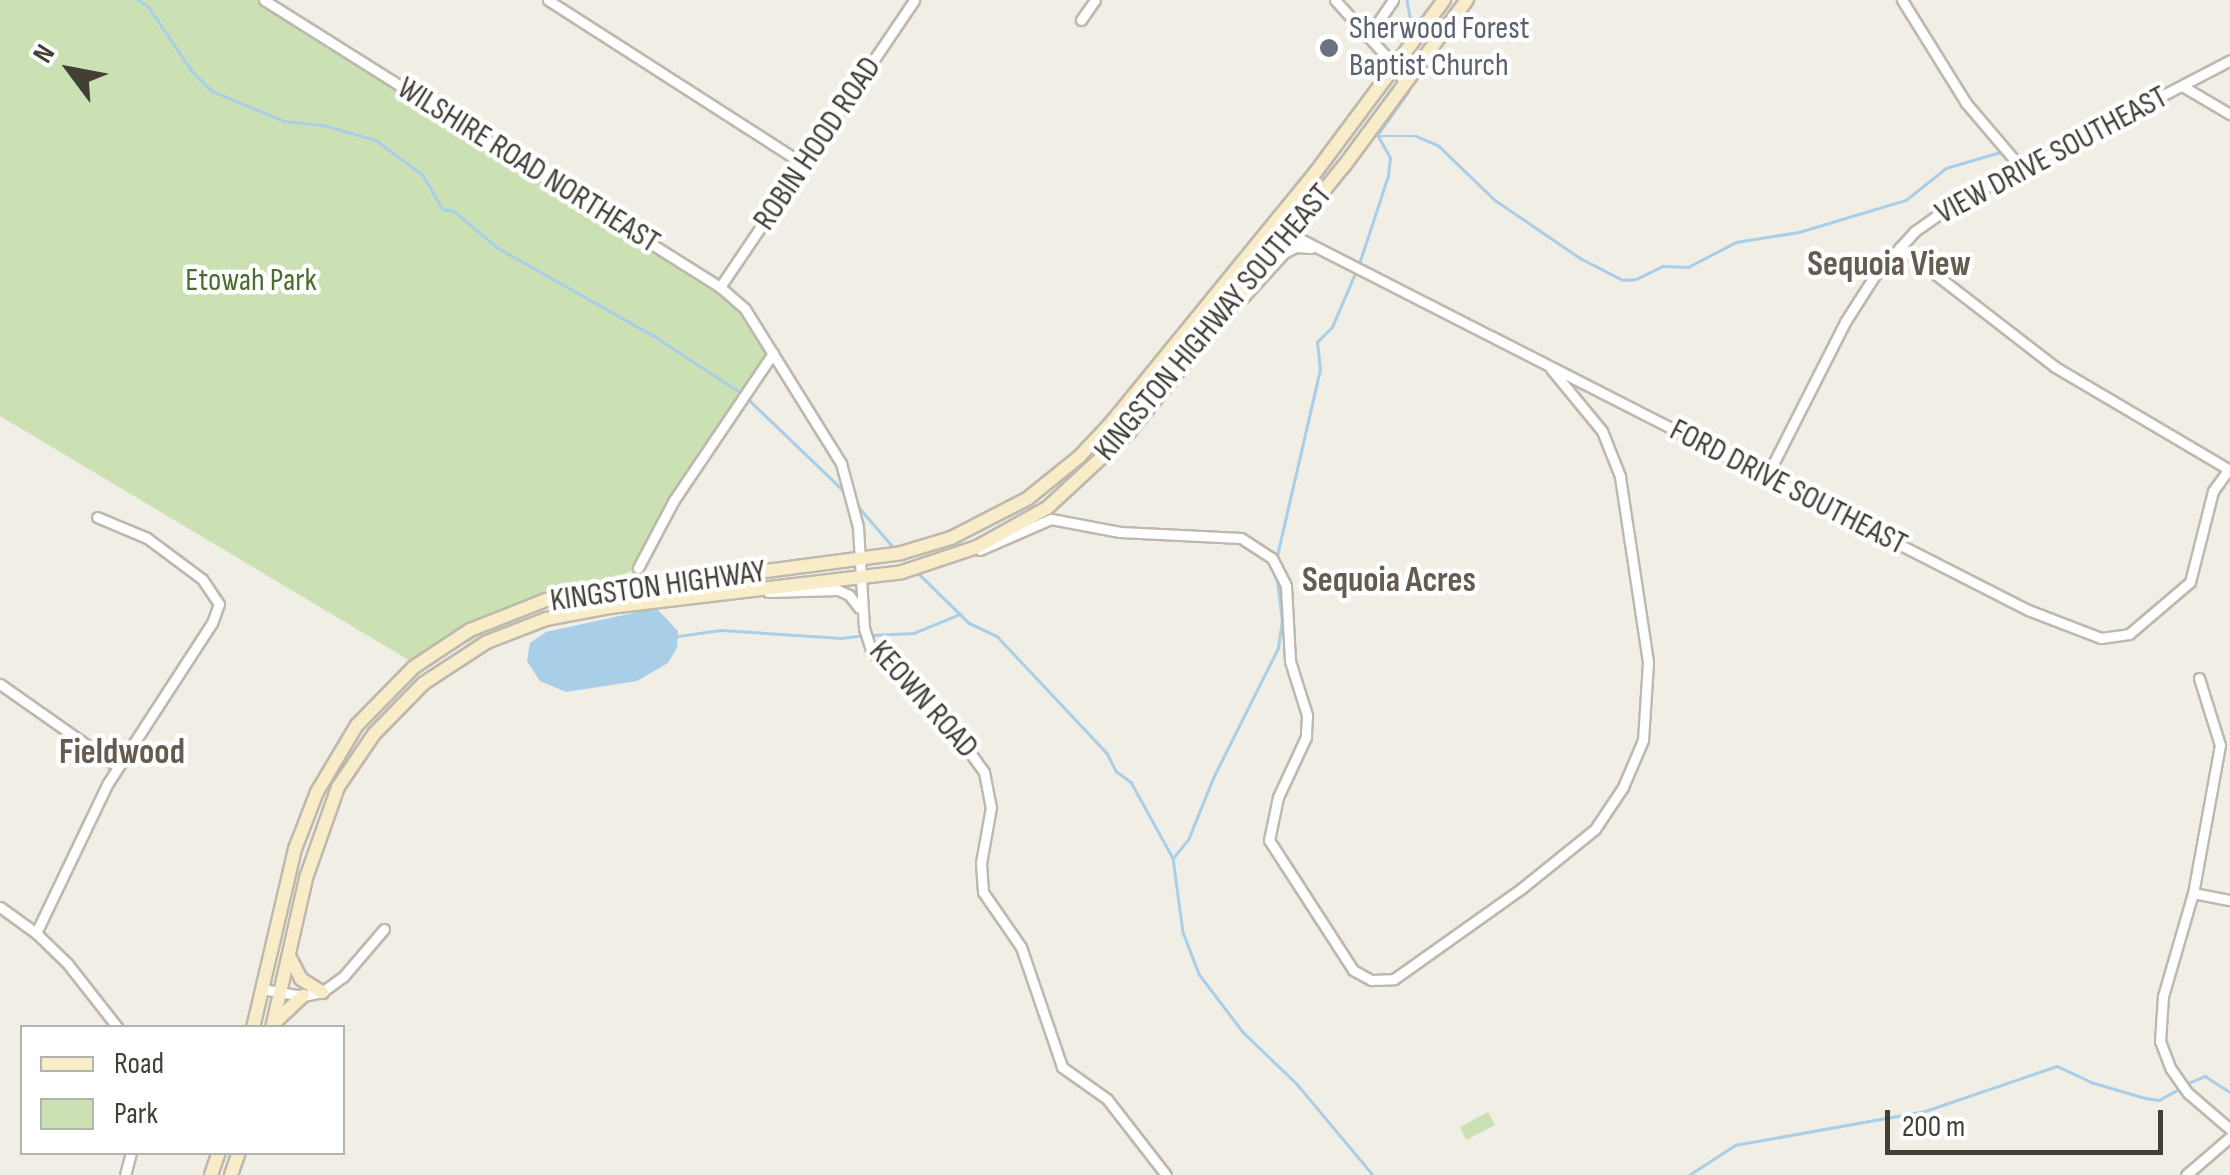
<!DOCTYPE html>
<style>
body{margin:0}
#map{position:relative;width:2230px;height:1175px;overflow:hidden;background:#f1eee6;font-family:"Sofia Sans Condensed",sans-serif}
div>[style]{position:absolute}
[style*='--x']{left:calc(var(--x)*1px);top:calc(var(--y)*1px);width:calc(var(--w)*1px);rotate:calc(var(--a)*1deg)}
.green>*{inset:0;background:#cce1b3}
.water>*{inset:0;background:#a8cee8}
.stream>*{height:2.5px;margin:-1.25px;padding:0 1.25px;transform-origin:1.25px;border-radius:1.25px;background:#a8cee8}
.roads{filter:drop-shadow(2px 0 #beb8ad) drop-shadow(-2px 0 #beb8ad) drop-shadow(0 2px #beb8ad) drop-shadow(0 -2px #beb8ad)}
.street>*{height:9px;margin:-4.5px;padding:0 4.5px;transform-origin:4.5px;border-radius:4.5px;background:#fff}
.secondary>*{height:12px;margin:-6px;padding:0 6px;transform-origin:6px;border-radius:6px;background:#f8edc8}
.dots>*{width:28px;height:28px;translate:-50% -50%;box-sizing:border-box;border:5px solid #fff;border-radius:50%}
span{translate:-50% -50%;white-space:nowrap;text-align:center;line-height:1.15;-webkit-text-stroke:9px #fff;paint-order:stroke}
.worship-label{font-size:32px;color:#5b616d}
.left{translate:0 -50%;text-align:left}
.street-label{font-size:32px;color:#433e36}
.park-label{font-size:32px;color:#486e30}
.neighbourhood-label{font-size:35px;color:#655b4e;font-weight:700}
.legend{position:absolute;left:20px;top:1025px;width:325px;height:130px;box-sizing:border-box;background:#fff;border:2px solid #b4b2af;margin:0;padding:12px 18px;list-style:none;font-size:30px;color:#433e36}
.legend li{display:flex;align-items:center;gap:20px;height:50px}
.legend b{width:50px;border:2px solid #b4b2af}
.north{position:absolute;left:20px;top:20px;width:100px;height:100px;-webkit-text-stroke:8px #fff;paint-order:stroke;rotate:302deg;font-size:28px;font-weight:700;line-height:40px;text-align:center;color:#433e36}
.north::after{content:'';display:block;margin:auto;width:35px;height:45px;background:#433e36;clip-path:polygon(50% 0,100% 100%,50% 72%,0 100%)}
.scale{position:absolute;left:1885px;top:1110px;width:278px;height:45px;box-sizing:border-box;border:5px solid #433e36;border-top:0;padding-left:12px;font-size:30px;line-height:35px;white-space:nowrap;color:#433e36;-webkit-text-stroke:8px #fff;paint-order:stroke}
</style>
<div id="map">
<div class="green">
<i style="clip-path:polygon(0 0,263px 0,734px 298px,773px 353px,638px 568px,417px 665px,0 416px)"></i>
<i style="clip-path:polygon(1488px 1112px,1495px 1125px,1466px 1140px,1460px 1127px)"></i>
</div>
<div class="water">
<i style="clip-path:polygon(656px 608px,678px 631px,677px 648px,668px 663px,637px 681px,566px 692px,540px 681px,527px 661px,530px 643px,546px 632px)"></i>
</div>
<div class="stream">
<i style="--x:138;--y:0;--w:12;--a:31"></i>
<i style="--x:148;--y:6;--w:78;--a:55.9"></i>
<i style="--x:192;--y:71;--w:28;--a:45"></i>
<i style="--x:212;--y:91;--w:78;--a:22.6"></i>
<i style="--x:284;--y:121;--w:39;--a:6"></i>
<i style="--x:323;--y:125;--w:55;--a:15.8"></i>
<i style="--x:376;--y:140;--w:59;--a:36.7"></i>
<i style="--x:423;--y:175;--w:39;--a:60"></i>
<i style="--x:443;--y:209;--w:11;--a:10"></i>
<i style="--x:454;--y:211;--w:57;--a:40.1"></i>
<i style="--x:498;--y:248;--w:179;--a:29.4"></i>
<i style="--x:654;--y:336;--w:103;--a:33.1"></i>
<i style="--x:1407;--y:0;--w:36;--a:80"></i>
<i style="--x:1378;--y:134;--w:52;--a:-54.5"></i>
<i style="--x:1378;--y:136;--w:38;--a:0"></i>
<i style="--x:1416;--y:136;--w:25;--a:23"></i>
<i style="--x:1439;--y:146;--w:78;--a:44"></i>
<i style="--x:1495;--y:200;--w:103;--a:34.3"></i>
<i style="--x:1580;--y:258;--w:48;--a:27.1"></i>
<i style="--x:1623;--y:280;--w:13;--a:-4"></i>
<i style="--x:1636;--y:279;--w:30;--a:-26"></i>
<i style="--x:1663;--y:266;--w:25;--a:2"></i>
<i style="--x:1688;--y:267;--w:54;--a:-27.5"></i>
<i style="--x:1736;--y:242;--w:64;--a:-9"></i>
<i style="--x:1799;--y:232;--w:112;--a:-16.7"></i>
<i style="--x:1906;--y:200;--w:51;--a:-38.7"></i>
<i style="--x:1946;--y:168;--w:56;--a:-16.5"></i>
<i style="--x:1359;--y:264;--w:93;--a:-71.8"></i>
<i style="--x:1388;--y:176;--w:18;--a:-84"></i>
<i style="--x:1390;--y:158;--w:25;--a:-119"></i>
<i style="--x:746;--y:397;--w:137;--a:43.8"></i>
<i style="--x:857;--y:505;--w:57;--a:49.3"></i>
<i style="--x:1276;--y:560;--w:195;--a:-77"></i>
<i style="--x:1320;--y:370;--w:28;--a:-96"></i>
<i style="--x:1317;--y:342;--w:21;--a:-45"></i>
<i style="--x:1332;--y:327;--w:61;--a:-66.8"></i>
<i style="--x:917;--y:572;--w:73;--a:44.4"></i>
<i style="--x:969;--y:623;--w:31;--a:25"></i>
<i style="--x:997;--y:636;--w:161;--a:46.8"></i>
<i style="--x:1107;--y:753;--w:20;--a:63"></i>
<i style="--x:1116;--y:771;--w:19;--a:36"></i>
<i style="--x:1131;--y:782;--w:87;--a:61.1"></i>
<i style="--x:1173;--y:858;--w:75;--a:82.3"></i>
<i style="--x:1183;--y:932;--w:45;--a:69.1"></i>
<i style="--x:1199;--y:974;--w:73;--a:52.8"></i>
<i style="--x:1243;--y:1032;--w:75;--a:43.9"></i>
<i style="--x:1297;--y:1084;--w:119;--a:50.1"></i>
<i style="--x:872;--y:635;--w:42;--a:-2.7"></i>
<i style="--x:914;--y:633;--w:50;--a:-22.4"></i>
<i style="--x:678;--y:636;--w:43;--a:-7.9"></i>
<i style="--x:721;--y:630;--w:120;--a:3.8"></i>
<i style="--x:841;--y:638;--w:23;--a:-7"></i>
<i style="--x:1174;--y:857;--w:22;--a:-51"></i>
<i style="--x:1188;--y:840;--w:67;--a:-68"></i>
<i style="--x:1213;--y:778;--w:145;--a:-63.4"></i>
<i style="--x:1278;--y:648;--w:27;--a:-82"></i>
<i style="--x:1282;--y:621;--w:48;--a:-97.1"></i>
<i style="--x:2186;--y:1084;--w:21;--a:-23"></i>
<i style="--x:2205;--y:1076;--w:30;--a:33"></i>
<i style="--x:1689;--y:1175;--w:55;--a:-33.1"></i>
<i style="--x:1735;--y:1145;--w:193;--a:-10.1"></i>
<i style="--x:1925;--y:1111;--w:139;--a:-18.8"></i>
<i style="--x:2057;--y:1066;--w:38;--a:25"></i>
<i style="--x:2091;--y:1082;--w:56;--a:16.5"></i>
<i style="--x:2145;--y:1098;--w:14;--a:8"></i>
<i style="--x:2159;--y:1100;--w:23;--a:-29"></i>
</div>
<div class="roads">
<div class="street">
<i style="--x:264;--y:0;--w:539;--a:32.19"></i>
<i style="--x:720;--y:287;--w:33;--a:41"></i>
<i style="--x:745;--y:309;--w:181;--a:58.1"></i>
<i style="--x:841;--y:463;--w:66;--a:75.1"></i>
<i style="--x:858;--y:527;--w:101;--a:86.6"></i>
<i style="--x:864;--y:628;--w:25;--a:72"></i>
<i style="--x:872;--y:652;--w:85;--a:40.2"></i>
<i style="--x:937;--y:707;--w:80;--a:54.1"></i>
<i style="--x:984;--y:772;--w:36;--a:79"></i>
<i style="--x:991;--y:807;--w:57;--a:100.1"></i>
<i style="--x:981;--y:863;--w:29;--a:86"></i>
<i style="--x:983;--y:892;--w:67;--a:55.4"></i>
<i style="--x:1021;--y:947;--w:127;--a:71.1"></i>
<i style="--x:1062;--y:1067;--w:55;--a:35.4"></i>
<i style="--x:1107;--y:1099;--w:96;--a:52.2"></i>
<i style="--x:548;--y:0;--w:305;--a:32.7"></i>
<i style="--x:1335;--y:0;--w:89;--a:47.7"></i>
<i style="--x:1395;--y:66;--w:21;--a:61"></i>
<i style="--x:1902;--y:0;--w:121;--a:58.1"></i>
<i style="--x:1966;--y:103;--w:88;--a:49.6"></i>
<i style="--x:1081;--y:20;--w:24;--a:-55"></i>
<i style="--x:1368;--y:37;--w:45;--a:-56"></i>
<i style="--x:2182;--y:86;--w:56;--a:30.3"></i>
<i style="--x:1273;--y:225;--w:847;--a:27.02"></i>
<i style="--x:2028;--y:610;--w:78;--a:21"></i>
<i style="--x:2101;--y:638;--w:28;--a:-8"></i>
<i style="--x:2129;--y:634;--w:80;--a:-40.4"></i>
<i style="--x:2190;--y:582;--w:94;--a:-75.8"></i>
<i style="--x:2213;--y:491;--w:27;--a:-54"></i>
<i style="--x:1900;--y:247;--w:196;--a:37.7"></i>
<i style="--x:2055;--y:367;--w:203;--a:30.5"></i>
<i style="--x:720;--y:287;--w:346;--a:-55.9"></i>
<i style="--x:1243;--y:298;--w:61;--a:-47.7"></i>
<i style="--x:1284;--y:253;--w:13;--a:-27"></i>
<i style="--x:1296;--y:247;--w:15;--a:4"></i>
<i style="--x:1768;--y:474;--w:170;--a:-63.1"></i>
<i style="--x:1845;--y:322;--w:56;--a:-57.4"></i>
<i style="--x:1875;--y:275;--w:59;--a:-47.7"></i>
<i style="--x:1915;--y:231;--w:45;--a:-35.1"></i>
<i style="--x:1952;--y:205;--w:314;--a:-27.5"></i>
<i style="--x:980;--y:550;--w:77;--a:-23.6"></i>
<i style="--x:1051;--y:519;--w:70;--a:10.7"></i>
<i style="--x:1120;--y:532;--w:121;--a:2.8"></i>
<i style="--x:1241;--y:538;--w:37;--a:33"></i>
<i style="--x:1272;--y:558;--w:31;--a:63"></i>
<i style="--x:1286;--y:586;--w:75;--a:86.9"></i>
<i style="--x:1290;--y:661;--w:57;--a:72.5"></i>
<i style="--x:1307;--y:715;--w:22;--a:93"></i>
<i style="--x:1306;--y:737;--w:66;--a:115"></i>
<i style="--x:1278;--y:797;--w:44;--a:101.8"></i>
<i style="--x:1269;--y:840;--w:155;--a:57.1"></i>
<i style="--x:1353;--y:970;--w:21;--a:29"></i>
<i style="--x:1371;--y:980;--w:23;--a:-2"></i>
<i style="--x:1394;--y:979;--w:157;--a:-35.4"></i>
<i style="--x:1522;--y:888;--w:94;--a:-38.9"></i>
<i style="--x:1595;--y:829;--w:50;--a:-56.3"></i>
<i style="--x:1623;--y:787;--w:51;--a:-66.9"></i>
<i style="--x:1643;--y:740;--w:78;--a:-86.3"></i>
<i style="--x:1648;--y:662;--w:188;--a:-98.6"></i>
<i style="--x:1620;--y:476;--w:48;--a:-111.8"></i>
<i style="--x:1602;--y:431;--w:80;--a:-129.4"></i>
<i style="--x:638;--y:568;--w:77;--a:-62.1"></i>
<i style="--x:674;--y:500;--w:177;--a:-56"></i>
<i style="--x:768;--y:592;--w:70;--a:-1.6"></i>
<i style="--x:838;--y:590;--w:12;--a:24"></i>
<i style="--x:849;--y:595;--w:16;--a:52"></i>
<i style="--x:2199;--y:678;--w:70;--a:72.6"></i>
<i style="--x:2220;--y:745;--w:150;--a:100.3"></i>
<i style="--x:2193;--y:893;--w:107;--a:106.2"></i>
<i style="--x:2163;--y:996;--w:45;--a:93.8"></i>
<i style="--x:2160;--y:1041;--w:30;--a:69"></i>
<i style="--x:2171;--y:1069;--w:29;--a:55"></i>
<i style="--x:2188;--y:1093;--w:55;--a:40.6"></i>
<i style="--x:0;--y:684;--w:144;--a:35.1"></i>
<i style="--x:2193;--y:893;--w:38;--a:11"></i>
<i style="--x:0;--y:907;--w:44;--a:35.8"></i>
<i style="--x:36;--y:933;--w:43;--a:44.1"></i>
<i style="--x:67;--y:963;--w:83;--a:51.9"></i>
<i style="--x:36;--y:933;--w:166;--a:-64.4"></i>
<i style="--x:108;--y:783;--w:191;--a:-57"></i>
<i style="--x:212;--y:623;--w:20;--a:-70"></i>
<i style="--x:219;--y:604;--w:30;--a:-124"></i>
<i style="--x:202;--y:579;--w:69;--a:-143.3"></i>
<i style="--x:147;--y:538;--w:54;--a:-157.2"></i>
<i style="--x:262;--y:989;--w:42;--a:9.7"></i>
<i style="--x:303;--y:996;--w:19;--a:-12"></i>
<i style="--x:322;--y:992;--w:26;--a:-36"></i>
<i style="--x:343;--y:977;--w:63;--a:-49.5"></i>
<i style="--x:125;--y:1175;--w:24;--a:-75"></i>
<i style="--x:2186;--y:1175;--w:58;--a:-40.8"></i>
</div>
<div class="secondary">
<i style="--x:289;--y:956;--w:26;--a:62"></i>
<i style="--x:301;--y:979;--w:25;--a:32"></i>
<i style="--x:274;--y:1023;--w:40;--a:-43"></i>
<i style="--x:253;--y:1028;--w:184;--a:-76.8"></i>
<i style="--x:295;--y:849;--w:61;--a:-68.9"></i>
<i style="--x:317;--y:792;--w:78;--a:-59.2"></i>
<i style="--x:357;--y:725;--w:81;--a:-45.5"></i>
<i style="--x:414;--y:667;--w:67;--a:-33.5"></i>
<i style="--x:470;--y:630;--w:82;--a:-21.5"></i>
<i style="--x:546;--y:600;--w:358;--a:-7.5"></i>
<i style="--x:901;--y:553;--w:52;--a:-16.7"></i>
<i style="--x:951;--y:538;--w:85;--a:-27.2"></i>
<i style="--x:1027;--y:499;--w:67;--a:-38.9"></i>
<i style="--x:1079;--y:457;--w:48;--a:-46.7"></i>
<i style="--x:1112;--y:422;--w:321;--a:-50.8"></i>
<i style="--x:1315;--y:173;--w:216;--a:-53.3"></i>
<i style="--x:272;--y:1028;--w:154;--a:-77.2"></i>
<i style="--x:306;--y:878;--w:96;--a:-70.6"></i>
<i style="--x:338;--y:787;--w:64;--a:-55.8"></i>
<i style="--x:374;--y:734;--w:71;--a:-45.6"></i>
<i style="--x:424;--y:683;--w:75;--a:-33.1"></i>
<i style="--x:487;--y:642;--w:63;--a:-21.3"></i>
<i style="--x:546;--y:619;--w:65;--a:-10.6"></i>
<i style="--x:610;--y:607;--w:294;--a:-6.8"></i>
<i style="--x:902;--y:572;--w:79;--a:-18.4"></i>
<i style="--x:977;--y:547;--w:80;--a:-29.1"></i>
<i style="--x:1047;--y:508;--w:112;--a:-42.8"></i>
<i style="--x:1129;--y:432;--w:342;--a:-51.1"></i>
<i style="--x:1344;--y:166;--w:207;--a:-53.5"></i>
<i style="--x:211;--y:1175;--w:24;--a:-71"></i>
<i style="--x:231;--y:1175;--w:24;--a:-71"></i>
</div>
</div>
<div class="dots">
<i style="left:1329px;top:48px;background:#6b7280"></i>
</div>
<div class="worship-label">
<span class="left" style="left:1349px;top:48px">Sherwood Forest<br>Baptist Church</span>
</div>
<div class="street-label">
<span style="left:818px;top:144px;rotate:-56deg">ROBIN HOOD ROAD</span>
<span style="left:2052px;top:156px;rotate:-28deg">VIEW DRIVE SOUTHEAST</span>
<span style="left:528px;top:166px;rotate:32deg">WILSHIRE ROAD NORTHEAST</span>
<span style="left:1214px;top:323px;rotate:-50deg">KINGSTON HIGHWAY SOUTHEAST</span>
<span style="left:1788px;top:488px;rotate:27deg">FORD DRIVE SOUTHEAST</span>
<span style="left:658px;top:587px;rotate:-8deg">KINGSTON HIGHWAY</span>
<span style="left:923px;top:700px;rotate:48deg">KEOWN ROAD</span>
</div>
<div class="park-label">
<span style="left:251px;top:281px">Etowah Park</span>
</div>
<div class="neighbourhood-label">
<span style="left:1889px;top:265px">Sequoia View</span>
<span style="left:1389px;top:581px">Sequoia Acres</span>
<span style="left:122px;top:753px">Fieldwood</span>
</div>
<ul class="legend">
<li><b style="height:12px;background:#f8edc8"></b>Road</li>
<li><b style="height:28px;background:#cce1b3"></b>Park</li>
</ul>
<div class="north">N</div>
<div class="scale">200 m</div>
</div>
